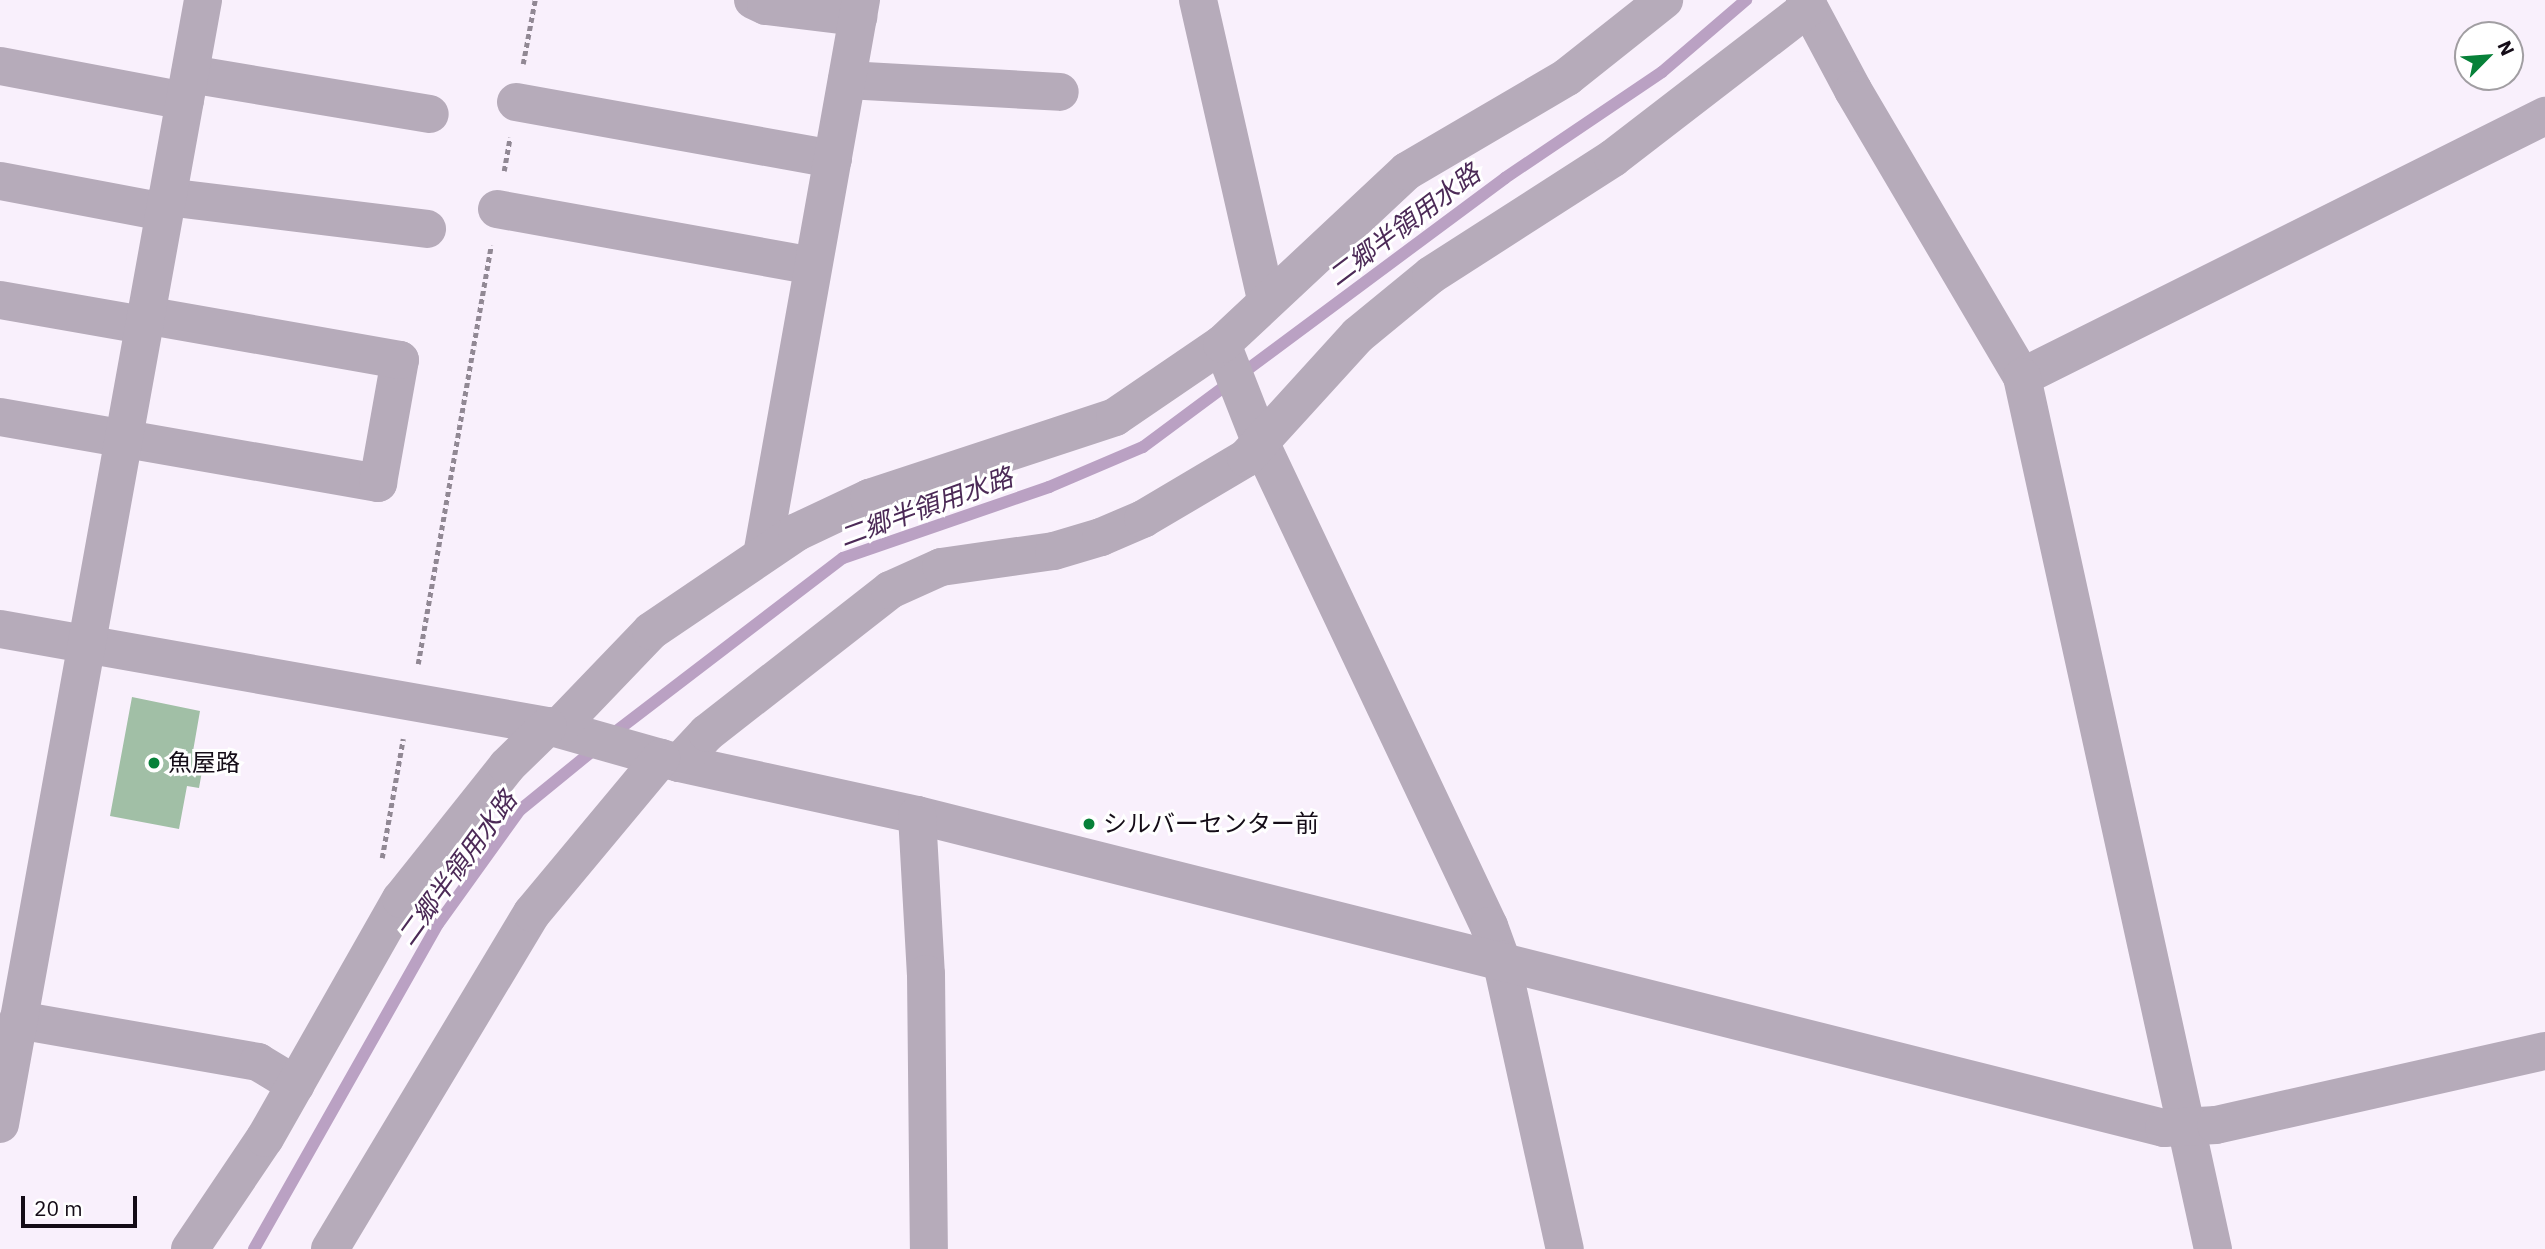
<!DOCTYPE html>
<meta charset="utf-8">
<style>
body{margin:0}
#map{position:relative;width:2545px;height:1249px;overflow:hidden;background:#f9f0fc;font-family:"IBM Plex Sans","Noto Sans JP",sans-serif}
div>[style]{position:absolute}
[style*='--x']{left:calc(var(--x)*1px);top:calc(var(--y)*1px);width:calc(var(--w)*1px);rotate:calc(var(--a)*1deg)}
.stream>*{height:12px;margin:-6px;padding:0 6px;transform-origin:6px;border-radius:6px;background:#baa1c3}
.building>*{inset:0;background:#a1bfa6}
.path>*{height:4.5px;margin-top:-2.25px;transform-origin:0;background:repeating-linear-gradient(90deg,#918894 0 5px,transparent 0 8.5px)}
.minor>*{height:38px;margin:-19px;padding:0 19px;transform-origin:19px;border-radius:19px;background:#b6abba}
.dots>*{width:19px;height:19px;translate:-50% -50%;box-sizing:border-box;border:4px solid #fff;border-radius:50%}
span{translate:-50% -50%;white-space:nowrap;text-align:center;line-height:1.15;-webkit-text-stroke:6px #fff;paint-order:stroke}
.poi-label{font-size:24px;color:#140c17}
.left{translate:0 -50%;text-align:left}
.water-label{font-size:26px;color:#4c2a57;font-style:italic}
.north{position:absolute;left:2454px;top:21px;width:70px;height:70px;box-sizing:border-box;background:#fff;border:2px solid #a19ea2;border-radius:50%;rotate:65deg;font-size:19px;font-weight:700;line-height:28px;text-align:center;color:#140c17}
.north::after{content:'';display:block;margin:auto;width:24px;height:32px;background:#078139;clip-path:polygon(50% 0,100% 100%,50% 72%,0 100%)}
.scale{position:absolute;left:21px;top:1196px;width:116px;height:32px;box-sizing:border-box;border:4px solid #140c17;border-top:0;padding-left:9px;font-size:21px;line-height:24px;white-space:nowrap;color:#140c17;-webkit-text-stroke:5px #fff;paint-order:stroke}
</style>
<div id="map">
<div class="stream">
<i style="--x:610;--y:736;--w:293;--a:-37.4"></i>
<i style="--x:843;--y:558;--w:218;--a:-19"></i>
<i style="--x:1049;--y:487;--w:102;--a:-23.1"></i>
<i style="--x:1143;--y:447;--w:451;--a:-36.6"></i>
<i style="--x:1505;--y:178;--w:189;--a:-34"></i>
<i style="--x:1662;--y:72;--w:111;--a:-40.6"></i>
<i style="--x:254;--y:1249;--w:373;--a:-60.5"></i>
<i style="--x:438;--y:924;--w:140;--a:-54.3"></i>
<i style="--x:520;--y:810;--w:98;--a:-39.2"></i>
</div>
<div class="building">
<i style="clip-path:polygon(132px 697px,200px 711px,192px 757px,204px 760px,199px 788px,187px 786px,179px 829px,110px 816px)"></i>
</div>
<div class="path">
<i style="--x:523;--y:64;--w:65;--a:-79.4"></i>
<i style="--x:504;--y:171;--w:34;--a:-80"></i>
<i style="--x:418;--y:664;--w:425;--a:-80.1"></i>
<i style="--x:382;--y:858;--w:121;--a:-80"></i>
</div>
<div class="minor">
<i style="--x:753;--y:0;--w:14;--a:25"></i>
<i style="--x:766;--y:6;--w:93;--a:6.8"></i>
<i style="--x:1198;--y:0;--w:307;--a:77.2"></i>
<i style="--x:1805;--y:0;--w:102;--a:61.9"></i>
<i style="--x:1853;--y:90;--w:333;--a:59.5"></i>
<i style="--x:2022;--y:377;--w:585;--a:-26.52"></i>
<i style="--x:0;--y:66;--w:188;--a:10.7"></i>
<i style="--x:190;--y:74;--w:243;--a:9.5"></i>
<i style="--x:847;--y:80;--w:213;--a:3.2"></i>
<i style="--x:516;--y:102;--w:322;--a:10.2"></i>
<i style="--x:0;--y:181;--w:167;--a:10.7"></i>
<i style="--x:167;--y:197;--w:262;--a:7"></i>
<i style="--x:497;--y:209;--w:321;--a:10.2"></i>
<i style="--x:0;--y:300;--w:145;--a:9.9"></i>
<i style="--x:1222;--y:344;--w:110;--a:68.6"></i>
<i style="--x:1262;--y:446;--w:531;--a:64.69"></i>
<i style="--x:1489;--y:926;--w:35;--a:70"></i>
<i style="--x:1501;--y:959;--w:297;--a:77.6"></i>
<i style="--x:2022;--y:377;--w:893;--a:77.65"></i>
<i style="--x:0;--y:417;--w:384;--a:9.9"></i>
<i style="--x:378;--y:483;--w:125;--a:-79.9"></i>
<i style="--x:400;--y:360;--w:258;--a:-170"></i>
<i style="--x:762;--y:555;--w:564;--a:-79.89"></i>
<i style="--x:0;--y:629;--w:557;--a:10.04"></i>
<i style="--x:548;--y:726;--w:136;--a:15.8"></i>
<i style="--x:679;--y:763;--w:244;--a:12.3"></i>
<i style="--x:917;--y:815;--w:1286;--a:14.09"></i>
<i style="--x:2164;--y:1128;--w:52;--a:-3.3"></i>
<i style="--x:2216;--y:1125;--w:337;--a:-12.7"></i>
<i style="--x:558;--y:728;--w:134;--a:-46.2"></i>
<i style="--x:651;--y:631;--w:176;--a:-34.1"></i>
<i style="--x:797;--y:532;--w:80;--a:-25.3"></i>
<i style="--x:869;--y:498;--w:259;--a:-18.2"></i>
<i style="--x:1115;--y:417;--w:130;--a:-34.3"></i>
<i style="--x:1222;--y:344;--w:253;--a:-43.1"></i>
<i style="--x:1407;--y:171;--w:186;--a:-30.4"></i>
<i style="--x:1567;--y:77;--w:124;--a:-38.4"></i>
<i style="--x:679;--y:763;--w:41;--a:-47"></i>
<i style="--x:707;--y:733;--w:232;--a:-38"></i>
<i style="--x:890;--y:590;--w:56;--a:-24.3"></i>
<i style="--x:941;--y:567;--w:114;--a:-8.1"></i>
<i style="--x:1054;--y:551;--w:49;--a:-16.6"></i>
<i style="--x:1101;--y:537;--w:46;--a:-23.2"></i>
<i style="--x:1143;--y:519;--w:120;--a:-30.6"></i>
<i style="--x:1246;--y:458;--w:166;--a:-47.7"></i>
<i style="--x:1358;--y:335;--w:94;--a:-39.4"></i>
<i style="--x:1431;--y:275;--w:216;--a:-32.7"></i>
<i style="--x:1613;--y:158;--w:247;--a:-37.6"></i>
<i style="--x:917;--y:815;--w:159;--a:86.8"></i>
<i style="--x:926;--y:974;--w:275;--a:89.4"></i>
<i style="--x:18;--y:1020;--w:244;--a:9.9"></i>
<i style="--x:258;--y:1062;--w:44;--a:31.2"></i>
<i style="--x:0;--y:1124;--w:1142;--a:-79.76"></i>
<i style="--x:190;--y:1249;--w:134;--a:-56"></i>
<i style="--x:265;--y:1138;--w:275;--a:-60.4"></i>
<i style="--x:401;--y:899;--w:170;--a:-51.4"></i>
<i style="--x:507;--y:766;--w:57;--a:-44.3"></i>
<i style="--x:330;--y:1249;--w:392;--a:-59"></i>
<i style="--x:532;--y:913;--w:202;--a:-50.2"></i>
</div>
<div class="dots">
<i style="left:154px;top:763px;background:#078139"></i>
<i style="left:1089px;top:824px;background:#078139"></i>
</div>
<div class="poi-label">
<span class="left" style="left:168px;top:763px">魚屋路</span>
<span class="left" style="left:1103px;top:824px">シルバーセンター前</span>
</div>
<div class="water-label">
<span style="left:1404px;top:225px;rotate:-37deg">二郷半領用水路</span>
<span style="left:926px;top:507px;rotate:-20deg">二郷半領用水路</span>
<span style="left:457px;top:868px;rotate:-54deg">二郷半領用水路</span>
</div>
<div class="north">N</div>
<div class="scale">20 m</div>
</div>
